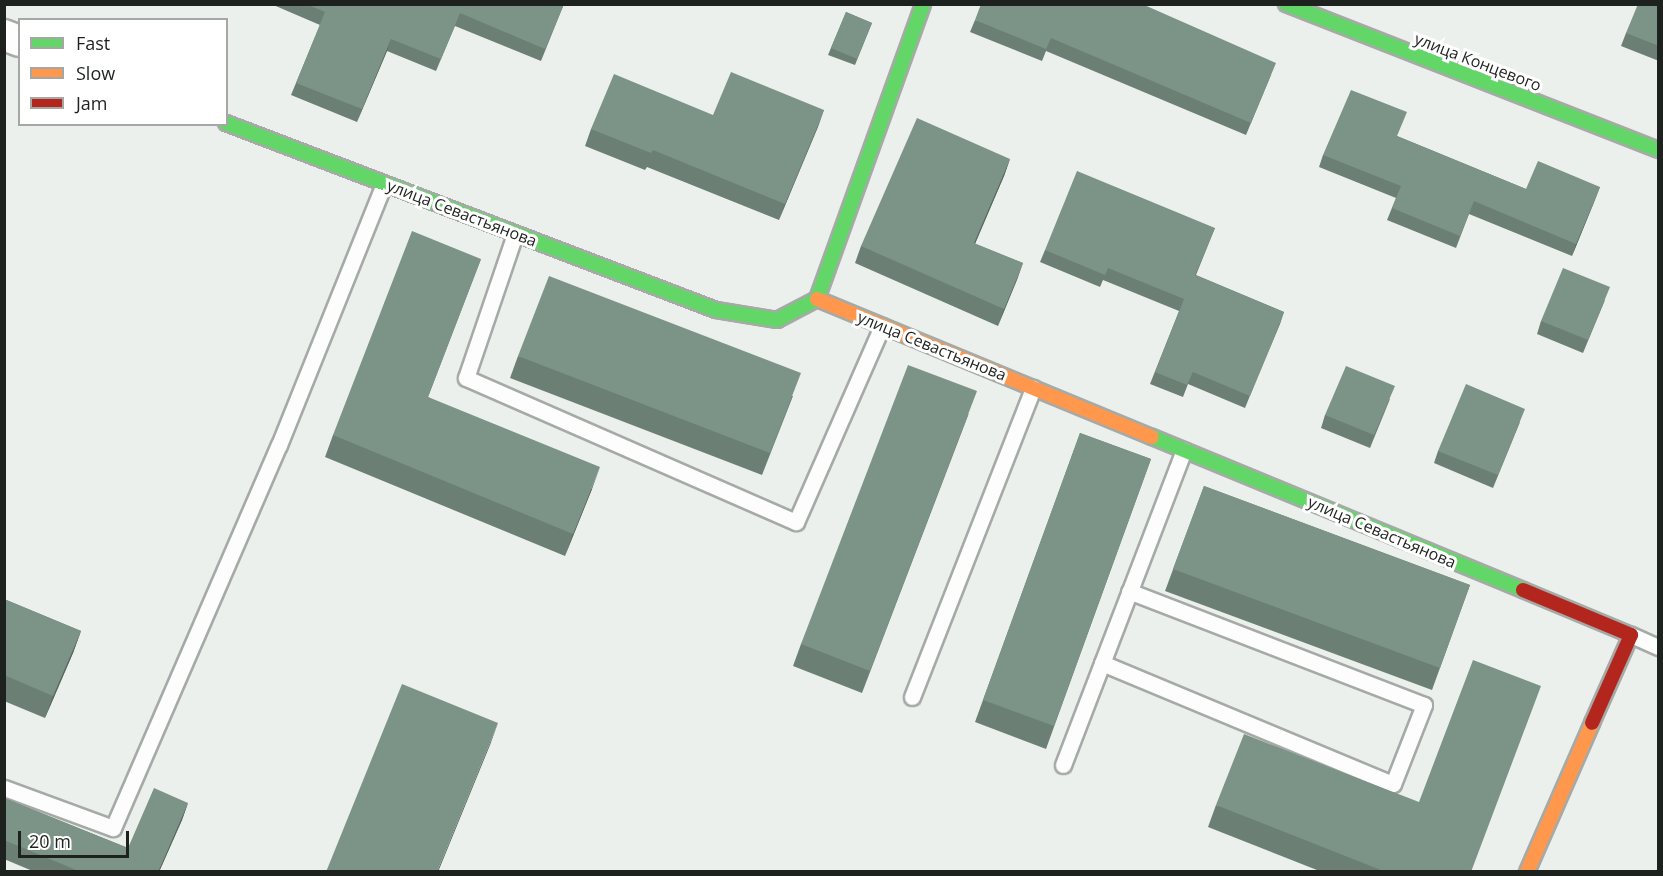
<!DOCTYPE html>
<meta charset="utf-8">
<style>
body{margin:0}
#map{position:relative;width:1663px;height:876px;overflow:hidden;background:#ebf0ec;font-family:"Open Sans",sans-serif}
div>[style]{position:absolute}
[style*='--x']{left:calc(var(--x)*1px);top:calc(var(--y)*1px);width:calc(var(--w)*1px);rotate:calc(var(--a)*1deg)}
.roads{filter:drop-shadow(2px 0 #a6aaa7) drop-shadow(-2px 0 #a6aaa7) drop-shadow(0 2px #a6aaa7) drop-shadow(0 -2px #a6aaa7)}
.lane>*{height:15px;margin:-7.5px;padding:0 7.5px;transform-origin:7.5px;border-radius:7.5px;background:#fcfdfc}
.street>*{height:30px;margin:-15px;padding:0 15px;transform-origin:15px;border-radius:15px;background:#fcfdfc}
.fast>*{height:14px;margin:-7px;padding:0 7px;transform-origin:7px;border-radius:7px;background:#63d668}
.slow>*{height:14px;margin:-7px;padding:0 7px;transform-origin:7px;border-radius:7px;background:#ff974d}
.jam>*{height:14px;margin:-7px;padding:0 7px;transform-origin:7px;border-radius:7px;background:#b3261e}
.wall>*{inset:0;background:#6b7f75}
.shaded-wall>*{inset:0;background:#57685f}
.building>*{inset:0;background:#7c9488}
span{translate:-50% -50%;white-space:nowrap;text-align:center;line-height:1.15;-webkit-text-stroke:6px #fff;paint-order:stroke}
.street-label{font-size:16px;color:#1e221f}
.frame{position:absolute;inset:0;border:6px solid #1e221f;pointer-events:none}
.legend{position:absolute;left:18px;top:18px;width:210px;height:108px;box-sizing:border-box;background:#fff;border:2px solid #a5a7a5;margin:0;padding:8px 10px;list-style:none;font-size:18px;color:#1e221f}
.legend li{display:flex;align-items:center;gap:12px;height:30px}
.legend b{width:30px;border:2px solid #a5a7a5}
.scale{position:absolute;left:18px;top:831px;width:111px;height:27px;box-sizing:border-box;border:3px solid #1e221f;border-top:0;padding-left:8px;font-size:18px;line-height:21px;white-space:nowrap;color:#1e221f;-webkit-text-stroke:4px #fff;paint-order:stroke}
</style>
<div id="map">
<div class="roads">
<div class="lane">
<i style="--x:515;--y:234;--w:152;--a:108.8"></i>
<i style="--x:466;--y:378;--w:360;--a:23.6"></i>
<i style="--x:796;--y:522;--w:214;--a:-66.3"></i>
<i style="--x:1631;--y:635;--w:30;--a:24"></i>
<i style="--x:1102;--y:663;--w:315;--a:22.6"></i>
<i style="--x:1393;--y:784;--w:85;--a:-68.6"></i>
<i style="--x:1424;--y:705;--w:316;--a:-158.9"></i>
<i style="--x:912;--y:697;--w:332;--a:-68.6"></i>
<i style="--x:1063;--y:765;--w:337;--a:-69"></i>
<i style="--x:4;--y:788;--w:116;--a:20.2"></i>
<i style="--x:113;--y:828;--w:417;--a:-66.6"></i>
<i style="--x:279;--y:445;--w:281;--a:-68.1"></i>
</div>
<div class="street">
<i style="--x:4;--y:35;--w:17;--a:21"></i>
</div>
<div class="fast">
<i style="--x:1286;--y:4;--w:400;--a:21.4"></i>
<i style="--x:226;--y:123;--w:524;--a:20.89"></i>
<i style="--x:716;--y:310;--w:62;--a:9.3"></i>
<i style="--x:777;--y:320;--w:45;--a:-27.7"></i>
<i style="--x:817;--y:299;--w:313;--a:-70.2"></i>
<i style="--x:1152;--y:437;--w:401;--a:22.4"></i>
</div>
<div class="slow">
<i style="--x:817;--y:299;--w:362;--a:22.4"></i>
<i style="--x:1527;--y:872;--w:163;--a:-66.4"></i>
</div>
<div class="jam">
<i style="--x:1523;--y:590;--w:117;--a:22.6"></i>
<i style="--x:1631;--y:635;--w:96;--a:113.9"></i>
</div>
</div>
<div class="wall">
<i style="clip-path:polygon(271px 4px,564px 4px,541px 61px,455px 26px,436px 71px,387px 51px,357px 122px,291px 95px,320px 25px)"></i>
<i style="clip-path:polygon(1659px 4px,1659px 61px,1621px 46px,1626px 33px)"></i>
<i style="clip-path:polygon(846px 12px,872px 23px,855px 65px,828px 55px)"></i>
<i style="clip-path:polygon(975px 20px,1271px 75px,1246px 135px,1046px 51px,1042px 61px,970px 32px)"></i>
<i style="clip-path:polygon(824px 110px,779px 220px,647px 167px,645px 170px,585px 146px,591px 129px,713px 115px)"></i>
<i style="clip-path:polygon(1397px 136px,1526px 189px,1600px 187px,1572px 256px,1469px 214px,1456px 248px,1387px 220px,1396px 198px,1319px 167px,1323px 155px)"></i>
<i style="clip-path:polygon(1010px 159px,1004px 176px,975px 244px,1023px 263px,998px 326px,855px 263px,861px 246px)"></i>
<i style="clip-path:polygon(1215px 228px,1196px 275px,1284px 312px,1245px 408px,1188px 384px,1183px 397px,1150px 384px,1179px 311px,1103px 280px,1100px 287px,1040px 262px,1045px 250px)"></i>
<i style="clip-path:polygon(481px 259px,428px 397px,592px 489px,565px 556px,325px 457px,333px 435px)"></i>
<i style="clip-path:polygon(1605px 300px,1583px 353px,1537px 334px,1541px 321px)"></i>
<i style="clip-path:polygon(518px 356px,793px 396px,762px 475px,510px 378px)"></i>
<i style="clip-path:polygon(1390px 399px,1370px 448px,1321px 428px,1325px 415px)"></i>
<i style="clip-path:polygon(969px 413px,862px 693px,793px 666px,801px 644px)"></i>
<i style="clip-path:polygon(1520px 422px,1493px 488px,1434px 463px,1438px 451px)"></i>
<i style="clip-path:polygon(1080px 433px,1151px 459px,1046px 749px,975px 722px)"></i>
<i style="clip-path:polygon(1204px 486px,1470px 585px,1432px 690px,1165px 591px)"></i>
<i style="clip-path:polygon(4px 599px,81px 631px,73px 653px,45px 718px,4px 701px)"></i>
<i style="clip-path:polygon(4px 798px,128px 848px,188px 803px,182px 820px,159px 872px,35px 872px,4px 859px)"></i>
<i style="clip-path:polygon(1216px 805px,1471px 872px,1322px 872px,1208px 827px)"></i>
</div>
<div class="shaded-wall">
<i style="clip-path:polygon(391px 39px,387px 51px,357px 122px,362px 109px)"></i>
<i style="clip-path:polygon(824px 110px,818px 127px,779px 220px,785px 204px)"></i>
<i style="clip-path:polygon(1010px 159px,1004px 176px,968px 260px,974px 243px)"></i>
<i style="clip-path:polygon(1600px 187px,1595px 200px,1572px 256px,1576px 244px)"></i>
<i style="clip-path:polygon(1023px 263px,1017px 280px,998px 326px,1004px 309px)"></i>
<i style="clip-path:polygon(1284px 312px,1280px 324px,1245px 408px,1250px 396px)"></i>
<i style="clip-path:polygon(600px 467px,592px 489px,565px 556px,573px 534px)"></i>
<i style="clip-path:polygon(81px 631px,73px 653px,45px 718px,53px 696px)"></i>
<i style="clip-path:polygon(498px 723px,490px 745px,438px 872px,437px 872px)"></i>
<i style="clip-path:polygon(188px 803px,182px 820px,159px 872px,158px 872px)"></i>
</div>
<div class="building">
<i style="clip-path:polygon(306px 4px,564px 4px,545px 49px,460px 13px,441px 59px,391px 39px,362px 109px,296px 83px,325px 12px)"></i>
<i style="clip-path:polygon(981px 4px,1142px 4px,1276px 63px,1251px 123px,1051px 38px,1046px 49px,975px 20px)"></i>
<i style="clip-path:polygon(1638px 4px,1659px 4px,1659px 46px,1626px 33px)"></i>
<i style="clip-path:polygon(846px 12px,872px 23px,857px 59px,831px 48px)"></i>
<i style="clip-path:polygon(731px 72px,824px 110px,785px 204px,653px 150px,651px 153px,591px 129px,614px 74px,713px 115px)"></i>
<i style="clip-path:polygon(1351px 90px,1407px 112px,1397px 136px,1526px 189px,1538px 161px,1600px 187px,1576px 244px,1474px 201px,1460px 236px,1392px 208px,1401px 186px,1323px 155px)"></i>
<i style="clip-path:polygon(917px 118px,1010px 159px,974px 243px,1023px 263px,1004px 309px,861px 246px)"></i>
<i style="clip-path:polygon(1077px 171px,1215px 228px,1195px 275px,1284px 312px,1250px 396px,1193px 372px,1187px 385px,1155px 372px,1184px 299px,1108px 268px,1105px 275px,1045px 250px)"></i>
<i style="clip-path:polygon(412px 231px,481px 259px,428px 397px,600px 467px,573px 534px,333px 435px)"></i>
<i style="clip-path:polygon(1563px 268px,1610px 287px,1588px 340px,1541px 321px)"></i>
<i style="clip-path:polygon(549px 276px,801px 373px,770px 453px,518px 356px)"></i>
<i style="clip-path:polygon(908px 365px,977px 391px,870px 671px,801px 644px)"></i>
<i style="clip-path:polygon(1346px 366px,1395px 386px,1374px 435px,1325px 415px)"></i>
<i style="clip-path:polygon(1466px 384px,1525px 409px,1498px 475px,1438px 451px)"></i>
<i style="clip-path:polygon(1080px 433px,1151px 459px,1054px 726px,983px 700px)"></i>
<i style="clip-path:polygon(1204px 486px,1470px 585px,1440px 668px,1173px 569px)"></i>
<i style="clip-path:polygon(4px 599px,81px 631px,53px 696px,4px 675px)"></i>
<i style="clip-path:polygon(1473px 660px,1541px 686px,1471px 872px,1386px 872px,1216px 805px,1244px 734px,1419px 802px)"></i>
<i style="clip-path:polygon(402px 684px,498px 723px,437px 872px,326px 872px)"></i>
<i style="clip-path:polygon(154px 788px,188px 803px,158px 872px,81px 872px,4px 840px,4px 798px,128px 848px)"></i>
</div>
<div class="street-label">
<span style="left:1478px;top:62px;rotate:21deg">улица Концевого</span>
<span style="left:462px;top:213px;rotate:21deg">улица Севастьянова</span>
<span style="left:932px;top:346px;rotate:22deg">улица Севастьянова</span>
<span style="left:1382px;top:532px;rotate:23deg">улица Севастьянова</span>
</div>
<div class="frame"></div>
<ul class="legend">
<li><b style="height:8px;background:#63d668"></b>Fast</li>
<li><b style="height:8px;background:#ff974d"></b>Slow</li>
<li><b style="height:8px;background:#b3261e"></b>Jam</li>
</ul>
<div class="scale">20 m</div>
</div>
